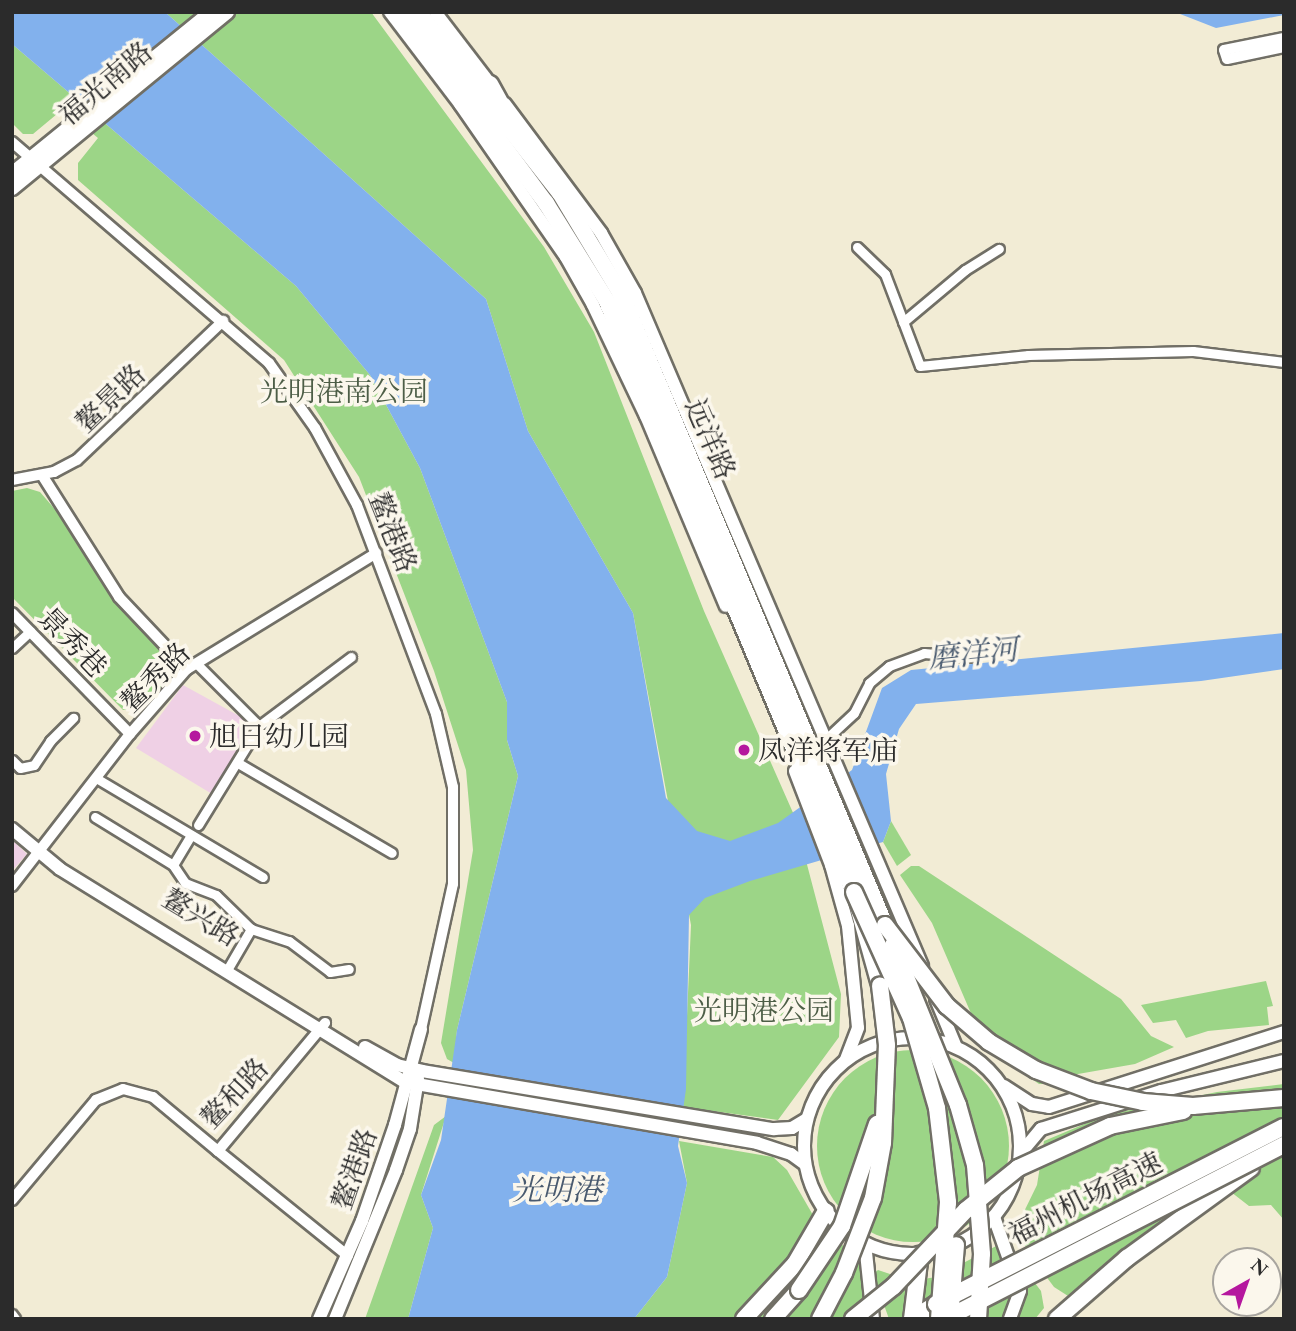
<!DOCTYPE html>
<meta charset="utf-8">
<style>
body{margin:0}
#map{position:relative;width:1296px;height:1331px;overflow:hidden;background:#f2ecd5;font-family:"EB Garamond","Noto Serif SC",serif}
div>[style]{position:absolute}
[style*='--x']{left:calc(var(--x)*1px);top:calc(var(--y)*1px);width:calc(var(--w)*1px);rotate:calc(var(--a)*1deg)}
.built>*{inset:0;background:#efd0e5}
.green>*{inset:0;background:#9cd587}
.round{border-radius:50%}
.water>*{inset:0;background:#82b1ed}
.roads{filter:drop-shadow(2px 0 #716f66) drop-shadow(-2px 0 #716f66) drop-shadow(0 2px #716f66) drop-shadow(0 -2px #716f66)}
.minor>*{height:9px;margin:-4.5px;padding:0 4.5px;transform-origin:4.5px;border-radius:4.5px;background:#fff}
.tertiary>*{height:10px;margin:-5px;padding:0 5px;transform-origin:5px;border-radius:5px;background:#fff}
.secondary>*{height:12px;margin:-6px;padding:0 6px;transform-origin:6px;border-radius:6px;background:#fff}
.secondary>.ring{margin:-6px;padding:0;box-sizing:content-box;background:none;border:12px solid #fff;border-radius:50%}
.primary>*{height:14px;margin:-7px;padding:0 7px;transform-origin:7px;border-radius:7px;background:#fff}
.trunk>*{height:16px;margin:-8px;padding:0 8px;transform-origin:8px;border-radius:8px;background:#fff}
.motorway>*{height:16px;margin:-8px;padding:0 8px;transform-origin:8px;border-radius:8px;background:#fff}
.bridges{filter:drop-shadow(2px 0 #716f66) drop-shadow(-2px 0 #716f66) drop-shadow(0 2px #716f66) drop-shadow(0 -2px #716f66)}
.trunk-bridge>*{height:16px;margin:-8px;padding:0 8px;transform-origin:8px;border-radius:8px;background:#fff}
.motorway-bridge>*{height:16px;margin:-8px;padding:0 8px;transform-origin:8px;border-radius:8px;background:#fff}
.dots>*{width:19px;height:19px;translate:-50% -50%;box-sizing:border-box;border:4px solid #fbf7ec;border-radius:50%}
span{translate:-50% -50%;white-space:nowrap;text-align:center;line-height:1.15;-webkit-text-stroke:7px #fbf7ec;paint-order:stroke}
.street-label{font-size:28px;color:#2b2b2b}
.park-label{font-size:28px;color:#4d5e47}
.poi-label{font-size:28px;color:#2b2b2b}
.left{translate:0 -50%;text-align:left}
.water-label{font-size:30px;color:#495a6f;font-style:italic}
.frame{position:absolute;inset:0;border:14px solid #2b2b2b;pointer-events:none}
.north{position:absolute;left:1212px;top:1247px;width:70px;height:70px;box-sizing:border-box;background:#fbf7ec;border:2px solid #a8a59f;border-radius:50%;rotate:40deg;font-size:19px;font-weight:700;line-height:28px;text-align:center;color:#2b2b2b}
.north::after{content:'';display:block;margin:auto;width:24px;height:32px;background:#b5179e;clip-path:polygon(50% 0,100% 100%,50% 72%,0 100%)}
</style>
<div id="map">
<div class="built">
<i style="clip-path:polygon(183px 685px,252px 723px,212px 794px,136px 748px)"></i>
<i style="clip-path:polygon(12px 840px,27px 854px,12px 871px)"></i>
</div>
<div class="green">
<i style="clip-path:polygon(165px 12px,371px 12px,544px 247px,594px 332px,704px 611px,794px 815px,841px 994px,839px 1037px,778px 1120px,683px 1107px,691px 925px,633px 613px,528px 431px,486px 299px)"></i>
<i style="clip-path:polygon(12px 44px,296px 286px,370px 375px,420px 468px,507px 702px,507px 740px,518px 776px,457px 1030px,454px 1063px,447px 1059px,441px 1043px,473px 850px,466px 770px,434px 671px,359px 477px,284px 360px,78px 180px,78px 163px,98px 138px,63px 109px,33px 134px,23px 134px,12px 123px)"></i>
<i style="clip-path:polygon(27px 488px,40px 492px,59px 514px,127px 613px,177px 669px,142px 710px,123px 710px,12px 597px,12px 491px)"></i>
<i style="clip-path:polygon(891px 821px,911px 855px,897px 866px,883px 842px)"></i>
<i style="clip-path:polygon(911px 866px,919px 866px,1121px 999px,1151px 1036px,1174px 1047px,1135px 1064px,1078px 1074px,1050px 1084px,1039px 1084px,1013px 1066px,973px 1018px,932px 923px,900px 875px)"></i>
<i style="clip-path:polygon(1266px 981px,1273px 1006px,1267px 1007px,1269px 1025px,1208px 1031px,1186px 1038px,1176px 1020px,1153px 1023px,1141px 1005px)"></i>
<i class="round" style="left:817px;top:1050px;width:192px;height:192px"></i>
<i style="clip-path:polygon(1284px 1084px,1284px 1220px,1271px 1205px,1249px 1206px,1231px 1192px,1079px 1303px,1054px 1287px,1027px 1251px,1017px 1226px,1037px 1185px,1044px 1141px,1106px 1115px,1217px 1092px)"></i>
<i style="clip-path:polygon(446px 1116px,421px 1195px,433px 1228px,408px 1319px,365px 1319px,434px 1125px)"></i>
<i style="clip-path:polygon(679px 1141px,773px 1157px,787px 1170px,821px 1229px,862px 1260px,867px 1319px,634px 1319px,667px 1277px,687px 1183px)"></i>
<i style="clip-path:polygon(1004px 1242px,1041px 1291px,1044px 1308px,1035px 1319px,889px 1319px,873px 1274px,878px 1270px,911px 1281px,936px 1277px)"></i>
</div>
<div class="water">
<i style="clip-path:polygon(12px 12px,165px 12px,486px 299px,528px 431px,633px 613px,666px 798px,697px 831px,730px 841px,778px 823px,852px 770px,882px 688px,911px 670px,1284px 633px,1284px 669px,1201px 681px,916px 704px,899px 729px,886px 774px,891px 821px,883px 842px,750px 881px,705px 898px,689px 915px,686px 1089px,678px 1146px,687px 1183px,667px 1277px,634px 1319px,408px 1319px,433px 1228px,421px 1195px,441px 1140px,457px 1030px,518px 776px,507px 740px,507px 702px,420px 468px,370px 375px,296px 286px,12px 44px)"></i>
<i style="clip-path:polygon(1175px 12px,1284px 12px,1284px 15px,1216px 28px)"></i>
</div>
<div class="roads">
<div class="minor">
<i style="--x:857;--y:247;--w:39;--a:44"></i>
<i style="--x:885;--y:274;--w:98;--a:69.2"></i>
<i style="--x:920;--y:366;--w:109;--a:-5.8"></i>
<i style="--x:1028;--y:355;--w:165;--a:-1.4"></i>
<i style="--x:1193;--y:351;--w:92;--a:6.9"></i>
<i style="--x:903;--y:322;--w:81;--a:-40"></i>
<i style="--x:965;--y:270;--w:40;--a:-32"></i>
<i style="--x:12;--y:648;--w:25;--a:-43"></i>
<i style="--x:196;--y:663;--w:89;--a:45"></i>
<i style="--x:826;--y:739;--w:38;--a:-43"></i>
<i style="--x:854;--y:713;--w:34;--a:-63"></i>
<i style="--x:869;--y:683;--w:26;--a:-40"></i>
<i style="--x:889;--y:666;--w:37;--a:-20"></i>
<i style="--x:924;--y:653;--w:45;--a:5.1"></i>
<i style="--x:12;--y:760;--w:11;--a:45"></i>
<i style="--x:20;--y:768;--w:14;--a:-12"></i>
<i style="--x:34;--y:765;--w:29;--a:-56"></i>
<i style="--x:50;--y:741;--w:33;--a:-45"></i>
<i style="--x:238;--y:763;--w:178;--a:30.3"></i>
<i style="--x:96;--y:778;--w:194;--a:30.7"></i>
<i style="--x:95;--y:817;--w:92;--a:31.6"></i>
<i style="--x:173;--y:865;--w:22;--a:56"></i>
<i style="--x:185;--y:883;--w:33;--a:21"></i>
<i style="--x:216;--y:895;--w:49;--a:44.2"></i>
<i style="--x:251;--y:929;--w:40;--a:18"></i>
<i style="--x:289;--y:941;--w:51;--a:37.1"></i>
<i style="--x:330;--y:972;--w:19;--a:-9"></i>
<i style="--x:198;--y:825;--w:116;--a:-58.4"></i>
<i style="--x:259;--y:726;--w:115;--a:-36.9"></i>
<i style="--x:173;--y:865;--w:35;--a:-59"></i>
<i style="--x:227;--y:970;--w:48;--a:-59.7"></i>
</div>
<div class="tertiary">
<i style="--x:1284;--y:38;--w:61;--a:168.7"></i>
<i style="--x:1224;--y:50;--w:9;--a:72"></i>
<i style="--x:1227;--y:59;--w:58;--a:-11.9"></i>
<i style="--x:12;--y:142;--w:339;--a:40.7"></i>
<i style="--x:269;--y:363;--w:80;--a:54.7"></i>
<i style="--x:315;--y:428;--w:88;--a:61.4"></i>
<i style="--x:357;--y:505;--w:223;--a:69.3"></i>
<i style="--x:436;--y:714;--w:75;--a:76.9"></i>
<i style="--x:453;--y:787;--w:97;--a:90"></i>
<i style="--x:453;--y:884;--w:148;--a:102.4"></i>
<i style="--x:42;--y:475;--w:144;--a:57.7"></i>
<i style="--x:119;--y:597;--w:99;--a:46.6"></i>
<i style="--x:12;--y:480;--w:43;--a:-10.8"></i>
<i style="--x:54;--y:472;--w:26;--a:-28"></i>
<i style="--x:77;--y:460;--w:202;--a:-43.6"></i>
<i style="--x:12;--y:613;--w:169;--a:45.7"></i>
<i style="--x:12;--y:886;--w:192;--a:-52.2"></i>
<i style="--x:130;--y:734;--w:86;--a:-48.8"></i>
<i style="--x:187;--y:669;--w:222;--a:-31.5"></i>
<i style="--x:218;--y:1151;--w:167;--a:38.9"></i>
<i style="--x:12;--y:1200;--w:131;--a:-50"></i>
<i style="--x:96;--y:1100;--w:29;--a:-22"></i>
<i style="--x:123;--y:1089;--w:31;--a:15"></i>
<i style="--x:153;--y:1097;--w:85;--a:39.7"></i>
<i style="--x:218;--y:1151;--w:167;--a:-50.1"></i>
<i style="--x:12;--y:1315;--w:5;--a:53"></i>
</div>
<div class="secondary">
<i style="--x:390;--y:12;--w:116;--a:52.7"></i>
<i style="--x:460;--y:104;--w:186;--a:55.3"></i>
<i style="--x:566;--y:257;--w:55;--a:60.6"></i>
<i style="--x:593;--y:305;--w:123;--a:64.5"></i>
<i style="--x:646;--y:416;--w:206;--a:67.2"></i>
<i style="--x:435;--y:12;--w:97;--a:52.5"></i>
<i style="--x:505;--y:104;--w:161;--a:53.3"></i>
<i style="--x:601;--y:233;--w:69;--a:60.5"></i>
<i style="--x:635;--y:293;--w:732;--a:66.9"></i>
<i style="--x:795;--y:771;--w:101;--a:69"></i>
<i style="--x:831;--y:865;--w:63;--a:74.4"></i>
<i style="--x:848;--y:926;--w:102;--a:84.4"></i>
<i style="--x:858;--y:1028;--w:34;--a:111"></i>
<i style="--x:12;--y:829;--w:62;--a:39.8"></i>
<i style="--x:60;--y:869;--w:405;--a:31.7"></i>
<i style="--x:405;--y:1082;--w:357;--a:9.8"></i>
<i style="--x:757;--y:1143;--w:36;--a:18"></i>
<i style="--x:791;--y:1154;--w:17;--a:36"></i>
<i style="--x:936;--y:999;--w:52;--a:67.4"></i>
<i class="ring" style="left:804px;top:1038px;width:204px;height:204px"></i>
<i style="--x:365;--y:1047;--w:37;--a:29"></i>
<i style="--x:397;--y:1065;--w:26;--a:13"></i>
<i style="--x:422;--y:1071;--w:357;--a:9.4"></i>
<i style="--x:774;--y:1129;--w:18;--a:-3"></i>
<i style="--x:792;--y:1128;--w:17;--a:-31"></i>
<i style="--x:1004;--y:1086;--w:33;--a:33"></i>
<i style="--x:1032;--y:1104;--w:17;--a:10"></i>
<i style="--x:1049;--y:1107;--w:247;--a:-17.7"></i>
<i style="--x:1020;--y:1154;--w:33;--a:-50"></i>
<i style="--x:1041;--y:1129;--w:126;--a:-17.6"></i>
<i style="--x:1161;--y:1091;--w:127;--a:-13.7"></i>
<i style="--x:994;--y:1217;--w:78;--a:70.6"></i>
<i style="--x:1020;--y:1291;--w:30;--a:110"></i>
<i style="--x:865;--y:1243;--w:76;--a:84"></i>
<i style="--x:319;--y:1319;--w:107;--a:-66.3"></i>
<i style="--x:362;--y:1221;--w:102;--a:-71"></i>
<i style="--x:395;--y:1125;--w:99;--a:-74.8"></i>
<i style="--x:335;--y:1319;--w:161;--a:-67.7"></i>
<i style="--x:396;--y:1170;--w:43;--a:-71.1"></i>
<i style="--x:410;--y:1129;--w:51;--a:-80.9"></i>
</div>
<div class="primary">
<i style="--x:12;--y:174;--w:257;--a:-39.1"></i>
<i style="--x:12;--y:188;--w:278;--a:-39.3"></i>
</div>
<div class="trunk">
<i style="--x:404;--y:12;--w:238;--a:53.4"></i>
<i style="--x:546;--y:203;--w:115;--a:58.1"></i>
<i style="--x:607;--y:301;--w:641;--a:67.32"></i>
<i style="--x:854;--y:892;--w:97;--a:74.4"></i>
<i style="--x:418;--y:12;--w:230;--a:51.9"></i>
<i style="--x:560;--y:193;--w:118;--a:58.9"></i>
<i style="--x:621;--y:294;--w:684;--a:67.3"></i>
<i style="--x:490;--y:84;--w:33;--a:61"></i>
<i style="--x:744;--y:1319;--w:75;--a:-47.2"></i>
<i style="--x:795;--y:1264;--w:61;--a:-59.7"></i>
<i style="--x:773;--y:1319;--w:39;--a:-48"></i>
<i style="--x:912;--y:1319;--w:65;--a:-83"></i>
<i style="--x:1057;--y:1319;--w:93;--a:-41.1"></i>
<i style="--x:1127;--y:1258;--w:153;--a:-36"></i>
</div>
<div class="motorway">
<i style="--x:912;--y:1319;--w:28;--a:-32"></i>
</div>
</div>
<div class="bridges">
<div class="trunk-bridge">
<i style="--x:854;--y:892;--w:138;--a:65.7"></i>
<i style="--x:911;--y:1018;--w:94;--a:73.9"></i>
<i style="--x:937;--y:1108;--w:95;--a:83.3"></i>
<i style="--x:948;--y:1202;--w:117;--a:94.4"></i>
<i style="--x:885;--y:925;--w:102;--a:52.6"></i>
<i style="--x:947;--y:1006;--w:55;--a:40.6"></i>
<i style="--x:989;--y:1042;--w:55;--a:30.8"></i>
<i style="--x:1036;--y:1070;--w:59;--a:20.9"></i>
<i style="--x:1091;--y:1091;--w:53;--a:11.9"></i>
<i style="--x:1143;--y:1102;--w:50;--a:4.6"></i>
<i style="--x:1193;--y:1106;--w:91;--a:-5"></i>
<i style="--x:893;--y:945;--w:173;--a:67.9"></i>
<i style="--x:958;--y:1105;--w:62;--a:74.2"></i>
<i style="--x:975;--y:1165;--w:89;--a:85.5"></i>
<i style="--x:982;--y:1254;--w:65;--a:93.5"></i>
<i style="--x:799;--y:1290;--w:77;--a:-56.1"></i>
<i style="--x:842;--y:1226;--w:108;--a:-71.1"></i>
<i style="--x:951;--y:1306;--w:61;--a:-85.3"></i>
<i style="--x:820;--y:1319;--w:52;--a:-62.4"></i>
<i style="--x:844;--y:1273;--w:80;--a:-68.9"></i>
<i style="--x:873;--y:1198;--w:56;--a:-79.7"></i>
<i style="--x:883;--y:1143;--w:98;--a:-87.7"></i>
<i style="--x:887;--y:1045;--w:60;--a:-96.7"></i>
<i style="--x:853;--y:1319;--w:51;--a:-38.7"></i>
<i style="--x:893;--y:1287;--w:106;--a:-46.5"></i>
<i style="--x:966;--y:1210;--w:67;--a:-38.9"></i>
<i style="--x:1018;--y:1168;--w:101;--a:-24.5"></i>
<i style="--x:1110;--y:1126;--w:75;--a:-11.6"></i>
</div>
<div class="motorway-bridge">
<i style="--x:936;--y:1304;--w:390;--a:-27"></i>
<i style="--x:945;--y:1319;--w:381;--a:-27.2"></i>
</div>
</div>
<div class="dots">
<i style="left:195px;top:736px;background:#b5179e"></i>
<i style="left:744px;top:750px;background:#b5179e"></i>
</div>
<div class="street-label">
<span style="left:105px;top:83px;rotate:-40deg">福光南路</span>
<span style="left:110px;top:398px;rotate:-44deg">鳌景路</span>
<span style="left:711px;top:439px;rotate:67deg">远洋路</span>
<span style="left:393px;top:532px;rotate:68deg">鳌港路</span>
<span style="left:73px;top:642px;rotate:46deg">景秀巷</span>
<span style="left:155px;top:677px;rotate:-45deg">鳌秀路</span>
<span style="left:201px;top:917px;rotate:31deg">鳌兴路</span>
<span style="left:234px;top:1093px;rotate:-47deg">鳌和路</span>
<span style="left:354px;top:1169px;rotate:-71deg">鳌港路</span>
<span style="left:1085px;top:1198px;rotate:-27deg">福州机场高速</span>
</div>
<div class="park-label">
<span style="left:344px;top:391px">光明港南公园</span>
<span style="left:764px;top:1010px">光明港公园</span>
</div>
<div class="poi-label">
<span class="left" style="left:209px;top:736px">旭日幼儿园</span>
<span class="left" style="left:758px;top:750px">凤洋将军庙</span>
</div>
<div class="water-label">
<span style="left:973px;top:654px;rotate:-6deg">磨洋河</span>
<span style="left:557px;top:1190px">光明港</span>
</div>
<div class="frame"></div>
<div class="north">N</div>
</div>
